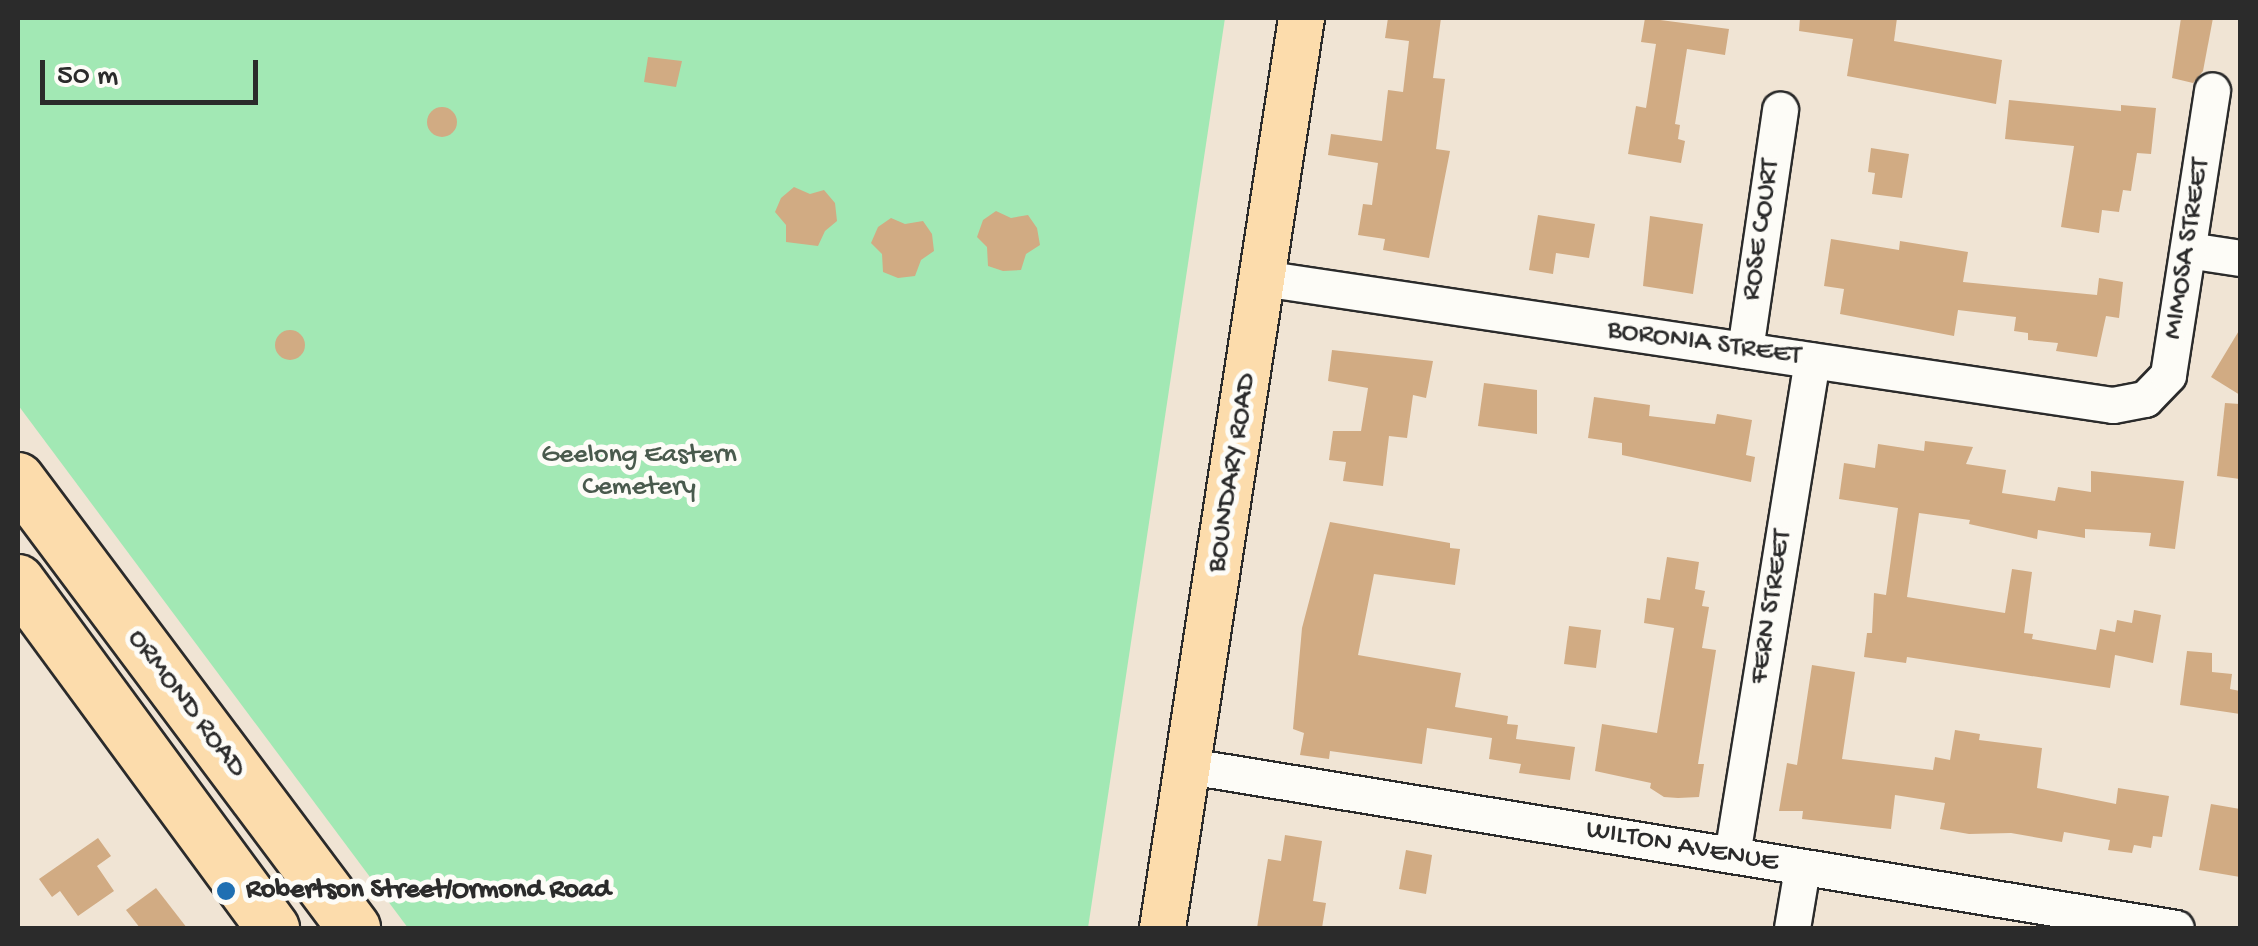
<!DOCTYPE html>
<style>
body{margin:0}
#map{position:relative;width:2258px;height:946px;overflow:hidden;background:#f0e4d4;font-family:"Gochi Hand",sans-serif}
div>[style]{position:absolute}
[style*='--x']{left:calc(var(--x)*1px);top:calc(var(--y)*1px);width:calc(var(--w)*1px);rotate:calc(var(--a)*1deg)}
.green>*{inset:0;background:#a2e8b4}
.building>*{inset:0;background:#d1ab83}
.round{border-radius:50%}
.roads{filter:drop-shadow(2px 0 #2b2b2b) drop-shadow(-2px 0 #2b2b2b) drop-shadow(0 2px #2b2b2b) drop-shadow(0 -2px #2b2b2b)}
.minor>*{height:35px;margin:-17.5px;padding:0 17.5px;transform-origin:17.5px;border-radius:17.5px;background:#fdfcf7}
.major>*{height:45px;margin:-22.5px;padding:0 22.5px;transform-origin:22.5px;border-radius:22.5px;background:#fcdcac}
.highway>*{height:52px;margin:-26px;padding:0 26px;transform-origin:26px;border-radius:26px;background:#fcdcac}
.dots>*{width:28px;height:28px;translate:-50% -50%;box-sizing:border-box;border:5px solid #fdfcf7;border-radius:50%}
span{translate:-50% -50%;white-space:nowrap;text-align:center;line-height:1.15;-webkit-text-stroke:10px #fdfcf7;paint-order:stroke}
.street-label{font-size:28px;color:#2b2b2b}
.park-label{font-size:28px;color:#495a4d}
.poi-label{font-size:28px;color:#2b2b2b;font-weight:700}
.left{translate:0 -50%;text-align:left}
.frame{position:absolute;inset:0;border:20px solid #2b2b2b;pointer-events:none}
.scale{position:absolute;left:40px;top:60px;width:218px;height:45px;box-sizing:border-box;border:5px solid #2b2b2b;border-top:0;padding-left:12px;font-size:30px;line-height:35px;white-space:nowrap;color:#2b2b2b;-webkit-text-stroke:8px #fdfcf7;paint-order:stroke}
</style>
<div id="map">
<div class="green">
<i style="clip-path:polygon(18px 18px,1225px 18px,1088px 928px,408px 928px,18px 405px)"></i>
</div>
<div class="building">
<i style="clip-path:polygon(1388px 18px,1441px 18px,1433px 78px,1445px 79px,1436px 149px,1450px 151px,1429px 258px,1383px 250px,1385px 239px,1358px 235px,1363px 204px,1372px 205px,1378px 163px,1328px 155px,1331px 134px,1382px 141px,1388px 90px,1403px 92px,1409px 41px,1385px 38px)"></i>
<i style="clip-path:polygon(1645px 18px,1729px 29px,1725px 55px,1687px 49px,1675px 124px,1680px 125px,1678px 139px,1685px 141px,1681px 163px,1628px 154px,1636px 106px,1646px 108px,1656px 44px,1641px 42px)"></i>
<i style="clip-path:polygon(1800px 18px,1897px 18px,1894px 41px,2002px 60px,1996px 104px,1847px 76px,1853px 39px,1799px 31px)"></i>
<i style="clip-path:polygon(2181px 18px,2213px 18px,2203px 71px,2193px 83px,2172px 78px)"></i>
<i style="clip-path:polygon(648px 57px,682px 61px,676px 87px,644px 82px)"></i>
<i style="clip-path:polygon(2009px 100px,2121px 111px,2121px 105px,2156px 108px,2151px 154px,2137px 153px,2131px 191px,2123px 190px,2119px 212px,2102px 210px,2099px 233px,2061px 227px,2074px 146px,2005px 139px)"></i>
<i class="round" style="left:427px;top:107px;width:30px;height:30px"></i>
<i style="clip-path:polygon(1871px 148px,1909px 154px,1902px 198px,1872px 194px,1875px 173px,1868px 172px)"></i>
<i style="clip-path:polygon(794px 187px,810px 194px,824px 190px,835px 203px,837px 221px,825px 231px,818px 246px,786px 242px,786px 225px,775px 212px,781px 198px)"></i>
<i style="clip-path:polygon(996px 211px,1011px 218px,1028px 215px,1037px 228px,1040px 245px,1026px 254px,1021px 270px,1003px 271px,988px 266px,987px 247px,977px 237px,983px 220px)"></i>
<i style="clip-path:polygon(1538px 215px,1595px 224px,1589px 258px,1556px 253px,1553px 274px,1529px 270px)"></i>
<i style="clip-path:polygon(1650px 216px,1703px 224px,1693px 294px,1643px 286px)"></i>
<i style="clip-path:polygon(891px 218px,905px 224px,923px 221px,932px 234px,934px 251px,921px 260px,915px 276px,898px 278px,883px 272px,882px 254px,871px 243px,878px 227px)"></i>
<i style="clip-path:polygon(1831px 239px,1899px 250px,1900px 241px,1968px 252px,1963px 282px,2097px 295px,2099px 278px,2123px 282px,2119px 318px,2106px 316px,2097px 357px,2056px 351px,2058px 343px,2028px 340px,2028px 333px,2014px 331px,2016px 317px,1958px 310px,1954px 336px,1840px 314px,1844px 289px,1824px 286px)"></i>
<i style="clip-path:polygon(2240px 329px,2240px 395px,2211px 377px)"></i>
<i class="round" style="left:275px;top:330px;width:30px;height:30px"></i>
<i style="clip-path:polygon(1332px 350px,1433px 361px,1426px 398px,1413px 395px,1407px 438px,1389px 436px,1383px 486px,1343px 481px,1346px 462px,1329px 460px,1333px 431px,1361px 431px,1368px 388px,1328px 381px)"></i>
<i style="clip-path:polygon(1484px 383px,1537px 390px,1537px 434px,1478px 426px)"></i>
<i style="clip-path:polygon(1594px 397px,1650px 405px,1649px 416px,1715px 424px,1717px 414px,1752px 420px,1746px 455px,1755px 457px,1751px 482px,1622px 455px,1622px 443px,1588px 438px)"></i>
<i style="clip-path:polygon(2225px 403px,2240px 404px,2240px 479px,2217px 476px)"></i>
<i style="clip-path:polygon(1925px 441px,1973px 447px,1966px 464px,2006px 470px,2002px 493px,2055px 501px,2058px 487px,2091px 492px,2091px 471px,2184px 481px,2175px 549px,2149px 546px,2151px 533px,2085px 529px,2085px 538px,2038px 530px,2037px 539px,1969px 524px,1970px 520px,1919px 513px,1907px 597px,2005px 613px,2012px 569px,2032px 572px,2024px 633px,2033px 634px,2032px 639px,2096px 650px,2100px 629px,2115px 632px,2117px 620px,2132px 623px,2134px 610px,2161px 615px,2153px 663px,2115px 655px,2110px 688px,1907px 657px,1906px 663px,1864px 657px,1867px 633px,1872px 633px,1874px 593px,1886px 595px,1898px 508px,1839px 499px,1844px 463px,1875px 468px,1878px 444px,1924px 451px)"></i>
<i style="clip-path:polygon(1330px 522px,1450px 543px,1450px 548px,1460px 549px,1455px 585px,1374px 574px,1358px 655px,1461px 673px,1455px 707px,1508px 716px,1507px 724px,1518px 725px,1516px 739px,1575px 747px,1570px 780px,1519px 773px,1521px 764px,1489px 759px,1492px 738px,1427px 728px,1422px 764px,1330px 751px,1329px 759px,1300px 755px,1304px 733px,1293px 729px,1302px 628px)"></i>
<i style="clip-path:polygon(1667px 557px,1699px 562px,1695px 589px,1705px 591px,1702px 606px,1709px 607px,1702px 648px,1716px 650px,1698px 764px,1704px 764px,1699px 797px,1678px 798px,1664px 797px,1650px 788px,1651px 783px,1595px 771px,1602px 724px,1657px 733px,1674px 628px,1644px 623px,1647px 598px,1660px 600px)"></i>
<i style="clip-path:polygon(1569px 626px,1601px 630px,1596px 668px,1564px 664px)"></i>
<i style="clip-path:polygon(2187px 651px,2212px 653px,2212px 672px,2232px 674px,2230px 689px,2240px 691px,2240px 714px,2180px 705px)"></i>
<i style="clip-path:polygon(1812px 665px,1855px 672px,1842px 759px,1933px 770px,1935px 757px,1950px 760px,1955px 730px,1980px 734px,1979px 740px,2042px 748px,2037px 788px,2116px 804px,2118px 788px,2169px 796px,2162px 837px,2153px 836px,2151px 848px,2134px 845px,2132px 853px,2108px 850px,2110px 840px,2064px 832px,2062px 842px,2011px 833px,1969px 834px,1940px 829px,1945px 803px,1895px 795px,1891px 829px,1802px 819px,1803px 811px,1779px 811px,1787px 763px,1797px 765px)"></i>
<i style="clip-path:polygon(2211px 804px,2240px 809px,2240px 877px,2199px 870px)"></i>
<i style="clip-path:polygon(1285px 835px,1322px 841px,1313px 901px,1326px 903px,1322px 928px,1257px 928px,1268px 859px,1281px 861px)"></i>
<i style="clip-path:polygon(98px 838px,111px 856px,97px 866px,114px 891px,78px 916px,60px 891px,52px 897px,39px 879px)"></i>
<i style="clip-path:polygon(1406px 850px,1432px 855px,1426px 894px,1399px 889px)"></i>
<i style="clip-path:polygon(156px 888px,187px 928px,140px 928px,126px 910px)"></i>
</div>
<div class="roads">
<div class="minor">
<i style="--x:2188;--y:250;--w:53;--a:8.7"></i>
<i style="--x:1262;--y:278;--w:860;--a:8.49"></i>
<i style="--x:2113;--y:405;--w:33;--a:-11"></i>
<i style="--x:2145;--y:399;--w:33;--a:-46"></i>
<i style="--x:2168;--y:375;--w:288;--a:-81.2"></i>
<i style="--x:1745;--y:350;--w:243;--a:-81.7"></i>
<i style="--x:1189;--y:766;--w:1000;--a:9.32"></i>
<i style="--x:1732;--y:855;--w:501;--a:-80.82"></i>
<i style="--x:1792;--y:928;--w:61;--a:-80.5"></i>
</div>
<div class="major">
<i style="--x:1162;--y:928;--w:921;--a:-81.32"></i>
</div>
<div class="highway">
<i style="--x:18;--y:479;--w:561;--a:53.19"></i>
<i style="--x:18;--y:581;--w:431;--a:53.7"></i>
</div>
</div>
<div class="dots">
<i style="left:226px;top:891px;background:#1f6fb2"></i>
</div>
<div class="street-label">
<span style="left:1762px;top:230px;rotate:-82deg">ROSE COURT</span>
<span style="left:2188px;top:249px;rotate:-81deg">MIMOSA STREET</span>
<span style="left:1704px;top:344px;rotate:8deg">BORONIA STREET</span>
<span style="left:1233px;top:473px;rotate:-81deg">BOUNDARY ROAD</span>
<span style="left:1772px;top:607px;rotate:-81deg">FERN STREET</span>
<span style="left:186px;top:704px;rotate:53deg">ORMOND ROAD</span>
<span style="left:1682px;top:847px;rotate:10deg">WILTON AVENUE</span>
</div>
<div class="park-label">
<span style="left:639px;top:472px">Geelong Eastern<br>Cemetery</span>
</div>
<div class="poi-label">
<span class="left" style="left:246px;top:891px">Robertson Street/Ormond Road</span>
</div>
<div class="frame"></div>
<div class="scale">50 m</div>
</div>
